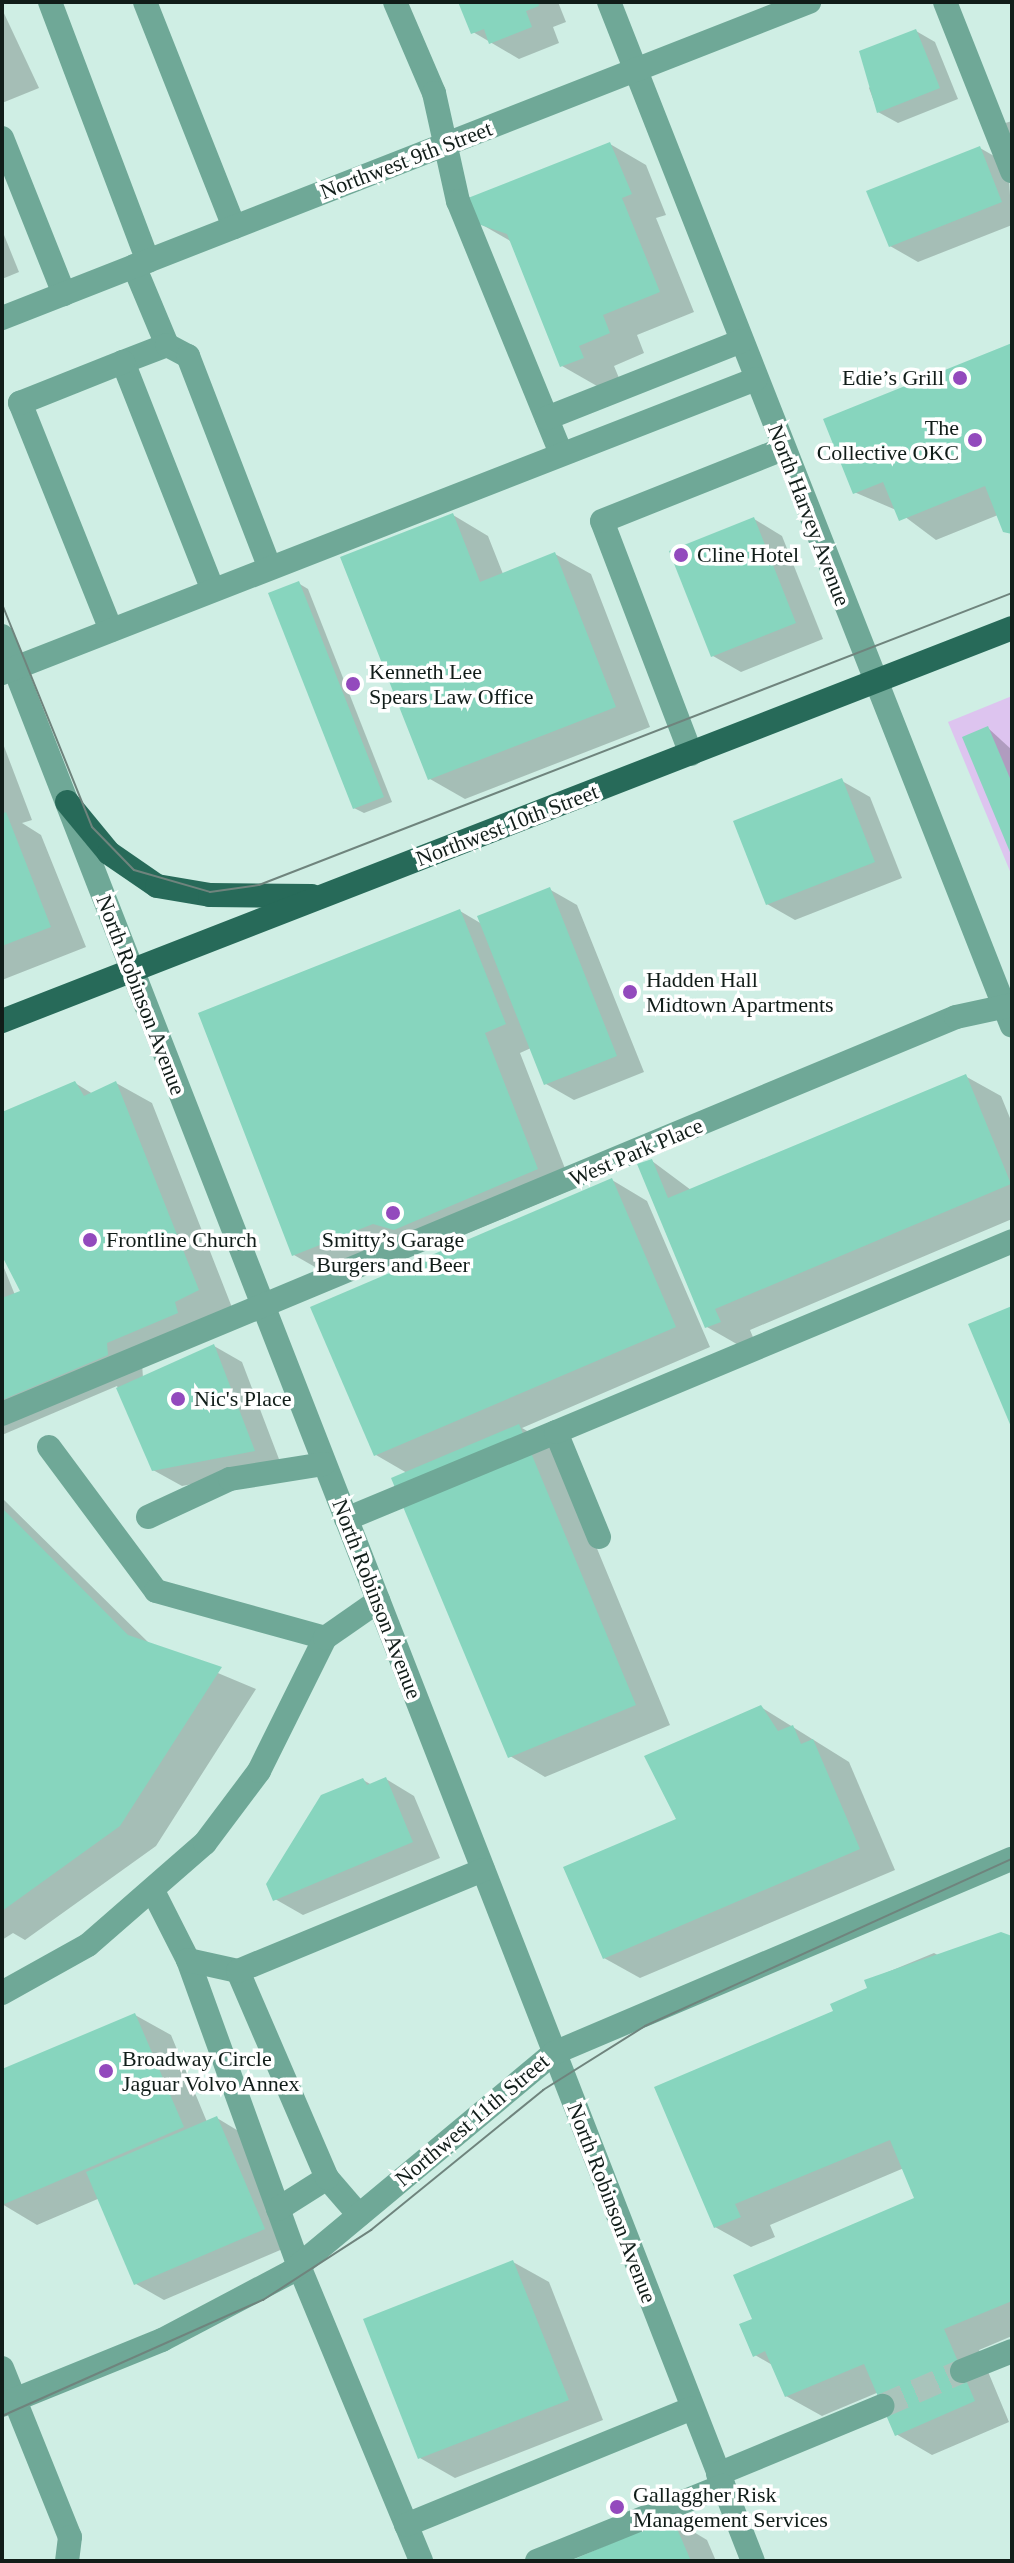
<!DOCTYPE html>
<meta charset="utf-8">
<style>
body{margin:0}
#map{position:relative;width:1014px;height:2563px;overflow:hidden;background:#cfeee4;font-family:"Times New Roman",serif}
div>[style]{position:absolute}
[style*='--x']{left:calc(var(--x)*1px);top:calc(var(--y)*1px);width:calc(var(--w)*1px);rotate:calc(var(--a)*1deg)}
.green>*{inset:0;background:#ddc4ef}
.shadow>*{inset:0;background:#0003}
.building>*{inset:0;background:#87d5be}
.minor-tunnel>*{height:24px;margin-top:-12px;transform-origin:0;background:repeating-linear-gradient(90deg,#a9c4bb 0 24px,transparent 0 36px)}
.minor>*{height:24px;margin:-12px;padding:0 12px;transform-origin:12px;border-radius:12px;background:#6fa897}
.major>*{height:24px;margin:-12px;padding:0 12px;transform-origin:12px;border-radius:12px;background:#276a59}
.tram>*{height:2px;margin:-1px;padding:0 1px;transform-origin:1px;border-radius:1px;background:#6f847d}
.dots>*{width:22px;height:22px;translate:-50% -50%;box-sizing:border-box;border:4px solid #fff;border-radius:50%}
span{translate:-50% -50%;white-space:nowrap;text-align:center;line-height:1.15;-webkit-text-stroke:7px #fff;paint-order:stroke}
.street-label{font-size:22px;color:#111d19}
.poi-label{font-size:22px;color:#111d19}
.right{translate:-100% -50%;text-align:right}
.left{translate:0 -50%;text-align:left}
.frame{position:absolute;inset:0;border:4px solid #111d19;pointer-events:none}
</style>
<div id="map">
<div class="green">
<i style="clip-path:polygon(1012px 696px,1012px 876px,948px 722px)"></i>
</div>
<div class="shadow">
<i style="clip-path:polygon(460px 2px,558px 2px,566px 22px,553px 27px,559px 43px,519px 59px,473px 32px)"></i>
<i style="clip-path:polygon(2px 9px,39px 88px,2px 103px)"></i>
<i style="clip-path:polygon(916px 31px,935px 42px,958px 99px,898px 123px,878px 112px,869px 88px)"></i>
<i style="clip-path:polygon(1012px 121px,1012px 150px,1002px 124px)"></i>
<i style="clip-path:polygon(610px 144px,646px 165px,666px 215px,656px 218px,694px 312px,637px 335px,644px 353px,614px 366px,619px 378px,597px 386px,562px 366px,512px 242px,479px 223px)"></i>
<i style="clip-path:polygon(980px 148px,1008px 164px,1012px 225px,918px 262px,890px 246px)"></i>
<i style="clip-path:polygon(2px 230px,19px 272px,2px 279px)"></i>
<i style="clip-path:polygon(1012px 345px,1012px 535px,998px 515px,936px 540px,896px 510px,854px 492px)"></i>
<i style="clip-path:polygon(453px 515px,488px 536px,503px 574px,555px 554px,591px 574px,650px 727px,465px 799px,430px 779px)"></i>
<i style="clip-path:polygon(754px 519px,782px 536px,823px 639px,741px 672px,713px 656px)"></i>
<i style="clip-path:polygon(298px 583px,308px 589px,392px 802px,364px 813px,354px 808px)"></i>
<i style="clip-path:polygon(988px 728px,1012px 750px,1012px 852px)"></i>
<i style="clip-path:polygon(2px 741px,32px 820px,22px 823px,41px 835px,86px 947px,2px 980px)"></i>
<i style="clip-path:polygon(842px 781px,870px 797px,902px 878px,795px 920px,767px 904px)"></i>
<i style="clip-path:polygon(549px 889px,577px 905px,644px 1072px,574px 1100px,546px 1084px,531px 1048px,520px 1053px,573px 1189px,430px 1249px,409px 1243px,329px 1275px,294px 1255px,460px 911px,482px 924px)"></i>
<i style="clip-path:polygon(965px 1076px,1001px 1096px,1012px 1123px,1012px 1219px,750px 1330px,755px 1342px,742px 1347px,707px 1327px,652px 1161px,691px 1190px)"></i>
<i style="clip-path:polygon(75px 1083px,93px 1094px,116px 1083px,152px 1103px,233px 1310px,142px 1363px,143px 1378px,214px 1346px,242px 1362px,282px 1467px,182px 1486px,153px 1470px,117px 1386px,2px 1435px,2px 1263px,15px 1295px,23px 1292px,2px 1248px,2px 1114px)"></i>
<i style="clip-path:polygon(612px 1180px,647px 1201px,710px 1347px,522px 1428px,555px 1447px,670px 1725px,545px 1777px,510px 1756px,407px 1473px,376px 1455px)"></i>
<i style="clip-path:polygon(2px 1498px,151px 1645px,256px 1689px,156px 1846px,25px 1940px,13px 1933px,2px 1940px)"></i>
<i style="clip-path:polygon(761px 1707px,849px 1762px,895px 1870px,640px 1978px,604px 1958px,679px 1820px)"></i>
<i style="clip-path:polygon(386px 1779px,414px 1796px,440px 1858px,303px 1915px,275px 1899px,363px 1780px,372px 1785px)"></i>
<i style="clip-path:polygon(1012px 1938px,1012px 2336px,979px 2350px,1009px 2422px,932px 2455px,896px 2434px,879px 2392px,822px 2416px,786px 2396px,774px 2366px,755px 2355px,754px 2320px,917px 2199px,904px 2168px,770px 2225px,775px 2237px,751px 2247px,715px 2227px,836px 2012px,870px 1989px,866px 1981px,934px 1953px,943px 1958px)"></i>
<i style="clip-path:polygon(135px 2015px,171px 2035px,207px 2122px,217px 2118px,245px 2135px,292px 2245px,164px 2300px,136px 2284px,100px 2198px,37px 2225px,2px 2204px,2px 2071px)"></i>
<i style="clip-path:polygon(513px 2262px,549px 2282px,603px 2420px,455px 2478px,420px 2458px)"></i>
<i style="clip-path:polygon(672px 2519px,707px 2540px,716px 2561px,575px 2561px)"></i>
</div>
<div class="building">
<i style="clip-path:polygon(458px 2px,538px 2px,539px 6px,526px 11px,532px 27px,489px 44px,484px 29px,471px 34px)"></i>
<i style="clip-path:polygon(916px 29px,940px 88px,877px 113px,859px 51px)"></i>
<i style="clip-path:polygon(610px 142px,632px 194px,622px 198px,660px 292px,603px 315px,610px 333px,579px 346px,584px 358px,560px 367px,507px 234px,478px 224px,468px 198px)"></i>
<i style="clip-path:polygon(980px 146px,1002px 202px,889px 247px,866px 191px)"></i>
<i style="clip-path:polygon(1012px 343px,1012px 534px,1003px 532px,985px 486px,899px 521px,883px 482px,853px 494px,823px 419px)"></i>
<i style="clip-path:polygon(453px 513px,480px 582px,555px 552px,616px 707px,428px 780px,340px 557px)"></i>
<i style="clip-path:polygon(754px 517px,796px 623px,711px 657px,669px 551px)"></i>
<i style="clip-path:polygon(299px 581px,384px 797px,353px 809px,268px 593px)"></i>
<i style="clip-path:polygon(988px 726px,1012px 783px,1012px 857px,962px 737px)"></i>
<i style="clip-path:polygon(842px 778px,875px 862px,766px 905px,733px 821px)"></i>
<i style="clip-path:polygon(6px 812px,51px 927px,2px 946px,2px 814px)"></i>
<i style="clip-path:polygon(550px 887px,617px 1056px,544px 1085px,477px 916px)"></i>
<i style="clip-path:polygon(460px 909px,506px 1024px,485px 1033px,538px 1169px,394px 1230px,373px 1224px,292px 1256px,198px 1013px)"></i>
<i style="clip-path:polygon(966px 1074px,1011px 1184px,715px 1309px,721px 1322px,705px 1328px,637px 1164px,652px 1159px,668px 1198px)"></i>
<i style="clip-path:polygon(75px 1081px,84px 1096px,116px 1081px,199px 1290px,175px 1302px,178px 1313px,107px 1343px,108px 1355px,2px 1400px,2px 1298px,20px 1291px,2px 1256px,2px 1112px)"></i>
<i style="clip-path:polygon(612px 1178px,676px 1327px,374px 1456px,310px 1307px)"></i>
<i style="clip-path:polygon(1012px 1306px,1012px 1429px,968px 1324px)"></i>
<i style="clip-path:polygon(214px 1344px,255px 1451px,152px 1471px,116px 1388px)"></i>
<i style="clip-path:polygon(519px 1424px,636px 1705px,508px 1758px,391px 1478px)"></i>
<i style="clip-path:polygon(2px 1508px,128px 1635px,222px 1667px,120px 1826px,2px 1911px)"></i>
<i style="clip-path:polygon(761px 1705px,778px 1731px,793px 1725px,801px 1744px,813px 1739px,860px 1849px,603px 1959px,563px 1867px,676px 1819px,644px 1756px)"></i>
<i style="clip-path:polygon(386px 1777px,413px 1842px,273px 1901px,266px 1884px,321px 1795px,363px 1778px,367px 1785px)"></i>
<i style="clip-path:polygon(1001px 1932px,1012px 1936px,1012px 2301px,944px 2329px,975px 2401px,895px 2436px,864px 2364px,785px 2397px,765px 2351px,753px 2357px,739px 2324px,752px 2319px,733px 2275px,914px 2198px,890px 2140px,735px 2204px,741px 2217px,714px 2228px,654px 2087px,833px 2011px,830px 2004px,867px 1988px,864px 1980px)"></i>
<i style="clip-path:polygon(135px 2013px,184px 2127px,2px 2205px,2px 2069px)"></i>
<i style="clip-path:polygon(217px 2116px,265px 2229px,134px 2285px,86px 2172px)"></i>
<i style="clip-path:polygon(513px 2260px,569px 2400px,418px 2459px,363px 2319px)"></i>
<i style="clip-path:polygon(672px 2517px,691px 2561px,570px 2561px)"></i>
</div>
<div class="minor-tunnel">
<i style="--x:882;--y:2406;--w:87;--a:-23.6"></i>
</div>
<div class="minor">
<i style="--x:50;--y:2;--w:277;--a:69.3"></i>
<i style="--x:145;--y:2;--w:242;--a:68.4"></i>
<i style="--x:395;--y:2;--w:99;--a:66.8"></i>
<i style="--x:434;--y:93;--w:111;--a:77.5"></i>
<i style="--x:458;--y:201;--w:273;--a:67.8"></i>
<i style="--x:609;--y:2;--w:1100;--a:68.52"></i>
<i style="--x:945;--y:2;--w:182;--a:68.4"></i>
<i style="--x:2;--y:138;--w:168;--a:68.3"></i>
<i style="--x:134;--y:266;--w:86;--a:67.3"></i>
<i style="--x:167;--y:345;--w:47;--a:158.9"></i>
<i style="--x:123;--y:362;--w:245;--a:68.5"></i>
<i style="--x:2;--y:318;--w:867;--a:-21.38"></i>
<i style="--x:167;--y:345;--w:24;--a:28"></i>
<i style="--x:188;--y:356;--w:227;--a:68.9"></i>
<i style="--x:547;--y:418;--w:209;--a:-21.6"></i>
<i style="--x:111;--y:630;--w:245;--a:-111.8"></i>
<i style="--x:20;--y:403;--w:111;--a:-21.7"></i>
<i style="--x:2;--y:636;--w:2066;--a:68.69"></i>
<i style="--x:2;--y:673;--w:809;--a:-21.3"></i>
<i style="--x:691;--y:754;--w:249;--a:-110.9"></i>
<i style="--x:602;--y:521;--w:195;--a:-21.7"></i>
<i style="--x:2;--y:1414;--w:1033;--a:-22.59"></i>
<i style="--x:956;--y:1017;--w:57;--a:-12.1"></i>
<i style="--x:49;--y:1447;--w:179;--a:53.4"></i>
<i style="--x:156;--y:1591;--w:175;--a:15.5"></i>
<i style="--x:148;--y:1517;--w:90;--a:-24.9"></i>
<i style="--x:230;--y:1479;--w:95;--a:-9.1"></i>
<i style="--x:346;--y:1519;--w:227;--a:-22.5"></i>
<i style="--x:599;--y:1537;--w:113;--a:-112.3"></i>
<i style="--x:556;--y:1432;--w:494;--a:-22.7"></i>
<i style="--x:154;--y:1893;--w:75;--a:63.1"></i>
<i style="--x:188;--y:1960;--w:326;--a:70.1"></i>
<i style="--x:299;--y:2266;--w:319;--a:67.5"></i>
<i style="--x:188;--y:1960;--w:51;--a:12.4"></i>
<i style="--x:2;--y:1993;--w:98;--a:-29.2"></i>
<i style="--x:88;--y:1945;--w:155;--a:-41.1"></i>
<i style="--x:205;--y:1843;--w:90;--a:-53.1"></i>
<i style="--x:259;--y:1771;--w:148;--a:-63.6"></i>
<i style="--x:325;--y:1638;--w:65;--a:-34.9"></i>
<i style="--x:278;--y:2209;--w:58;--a:-32.3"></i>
<i style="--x:359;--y:2215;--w:49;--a:-130.9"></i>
<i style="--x:327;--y:2178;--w:225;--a:-113.3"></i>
<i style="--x:238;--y:1971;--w:265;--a:-22.4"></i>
<i style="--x:2;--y:2368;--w:182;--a:68.1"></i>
<i style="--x:70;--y:2537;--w:24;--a:97"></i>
<i style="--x:962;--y:2371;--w:54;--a:-21.8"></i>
<i style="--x:2;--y:2405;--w:173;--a:-22.1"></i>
<i style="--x:162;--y:2340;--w:146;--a:-27.8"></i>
<i style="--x:291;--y:2272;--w:342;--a:-39.8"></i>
<i style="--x:554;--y:2053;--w:497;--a:-23"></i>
<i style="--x:718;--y:2474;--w:178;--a:-22.5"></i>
<i style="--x:406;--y:2525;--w:309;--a:-22.2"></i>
<i style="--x:537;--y:2561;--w:201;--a:-22"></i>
</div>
<div class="major">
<i style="--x:67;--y:802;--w:66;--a:50.5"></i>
<i style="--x:109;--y:853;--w:58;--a:34.5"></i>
<i style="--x:157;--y:886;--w:54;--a:9.6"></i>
<i style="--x:210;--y:895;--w:102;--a:0.6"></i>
<i style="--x:2;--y:1021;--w:1084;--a:-21.26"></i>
</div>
<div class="tram">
<i style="--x:2;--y:604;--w:240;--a:68"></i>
<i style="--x:92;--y:827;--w:60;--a:45.7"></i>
<i style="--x:134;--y:870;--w:79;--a:16.1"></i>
<i style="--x:210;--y:892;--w:49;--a:-8.1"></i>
<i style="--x:259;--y:885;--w:808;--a:-21.2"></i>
<i style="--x:2;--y:2416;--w:286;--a:-24"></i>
<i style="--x:263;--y:2300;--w:129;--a:-32.9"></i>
<i style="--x:371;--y:2230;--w:222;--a:-39.1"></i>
<i style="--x:543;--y:2090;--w:120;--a:-32.1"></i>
<i style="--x:645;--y:2026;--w:403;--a:-24.5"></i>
</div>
<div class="dots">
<i style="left:960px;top:378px;background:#934abd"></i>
<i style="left:975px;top:440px;background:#934abd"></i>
<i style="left:681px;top:555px;background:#934abd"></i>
<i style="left:353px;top:684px;background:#934abd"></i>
<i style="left:630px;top:992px;background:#934abd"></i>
<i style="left:393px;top:1213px;background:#934abd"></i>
<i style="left:90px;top:1240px;background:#934abd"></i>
<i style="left:178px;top:1399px;background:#934abd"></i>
<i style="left:106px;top:2071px;background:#934abd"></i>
<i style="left:617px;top:2507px;background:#934abd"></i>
</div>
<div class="street-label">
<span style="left:406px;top:160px;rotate:-21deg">Northwest 9th Street</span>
<span style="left:809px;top:515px;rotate:69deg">North Harvey Avenue</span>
<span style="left:507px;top:825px;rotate:-21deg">Northwest 10th Street</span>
<span style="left:141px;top:995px;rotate:69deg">North Robinson Avenue</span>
<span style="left:636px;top:1152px;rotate:-23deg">West Park Place</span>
<span style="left:377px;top:1599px;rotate:69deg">North Robinson Avenue</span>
<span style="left:472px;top:2120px;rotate:-40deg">Northwest 11th Street</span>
<span style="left:612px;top:2203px;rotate:69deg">North Robinson Avenue</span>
</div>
<div class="poi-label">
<span class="right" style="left:944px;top:378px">Edie’s Grill</span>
<span class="right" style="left:959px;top:440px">The<br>Collective OKC</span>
<span class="left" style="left:697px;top:555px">Cline Hotel</span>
<span class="left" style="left:369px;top:684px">Kenneth Lee<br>Spears Law Office</span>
<span class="left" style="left:646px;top:992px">Hadden Hall<br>Midtown Apartments</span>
<span style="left:393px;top:1252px">Smitty’s Garage<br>Burgers and Beer</span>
<span class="left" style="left:106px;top:1240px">Frontline Church</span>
<span class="left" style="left:194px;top:1399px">Nic's Place</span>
<span class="left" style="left:122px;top:2071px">Broadway Circle<br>Jaguar Volvo Annex</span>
<span class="left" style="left:633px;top:2507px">Gallaggher Risk<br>Management Services</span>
</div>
<div class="frame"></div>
</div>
